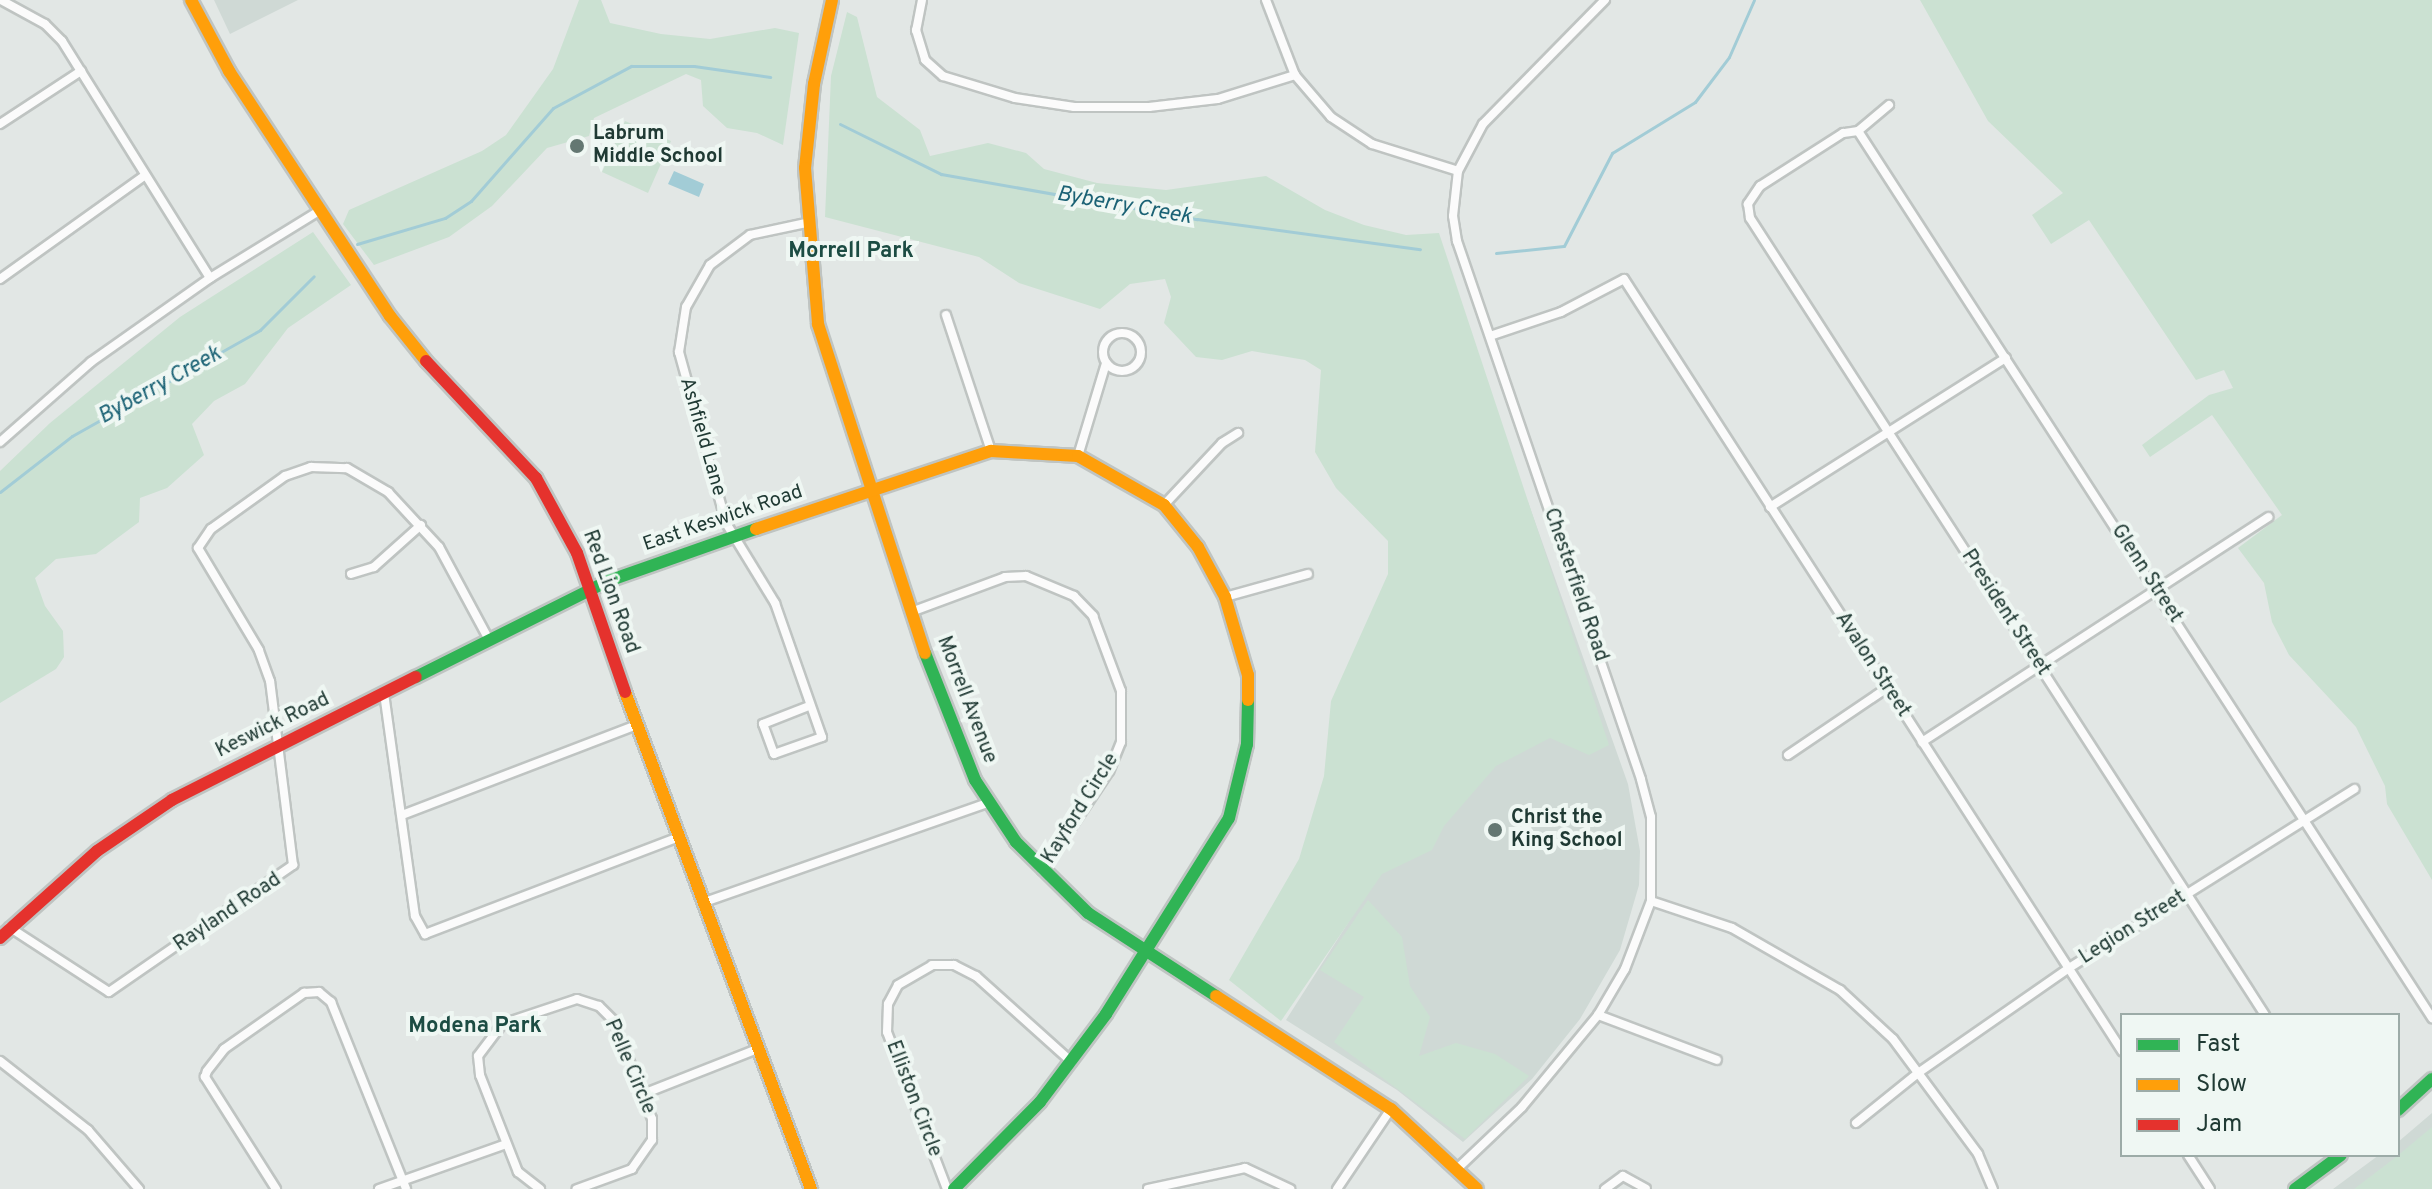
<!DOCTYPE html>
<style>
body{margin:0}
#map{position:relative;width:2432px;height:1189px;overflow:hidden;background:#e2e7e5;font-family:Overpass,sans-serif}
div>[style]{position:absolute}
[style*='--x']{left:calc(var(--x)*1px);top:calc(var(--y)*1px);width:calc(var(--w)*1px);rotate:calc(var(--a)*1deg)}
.built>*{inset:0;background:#cfd9d5}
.green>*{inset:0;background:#cbe1d2}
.water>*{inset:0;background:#a2ccd6}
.stream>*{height:3px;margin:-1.5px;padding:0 1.5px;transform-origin:1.5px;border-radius:1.5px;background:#a2ccd6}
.roads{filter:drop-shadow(2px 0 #bfc4c2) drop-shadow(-2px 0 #bfc4c2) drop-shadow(0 2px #bfc4c2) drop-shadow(0 -2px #bfc4c2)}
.street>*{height:8px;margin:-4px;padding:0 4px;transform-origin:4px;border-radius:4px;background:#fbfbfb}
.street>.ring{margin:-4px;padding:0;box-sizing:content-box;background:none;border:8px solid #fbfbfb;border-radius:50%}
.fast>*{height:12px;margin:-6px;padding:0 6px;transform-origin:6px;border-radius:6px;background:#30b455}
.slow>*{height:12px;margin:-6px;padding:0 6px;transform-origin:6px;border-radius:6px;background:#ff9f0a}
.jam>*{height:12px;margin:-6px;padding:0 6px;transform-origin:6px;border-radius:6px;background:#e5322d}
.dots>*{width:22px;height:22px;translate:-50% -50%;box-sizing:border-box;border:4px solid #eff7f3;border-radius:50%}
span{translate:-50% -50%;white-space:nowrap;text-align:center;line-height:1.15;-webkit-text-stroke:8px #eff7f3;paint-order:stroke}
.poi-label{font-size:20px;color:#203a34;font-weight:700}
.left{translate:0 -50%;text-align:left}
.street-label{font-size:20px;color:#203a34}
.water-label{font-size:22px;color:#1b6275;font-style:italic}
.neighbourhood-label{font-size:22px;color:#1c4c43;font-weight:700}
.legend{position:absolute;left:2120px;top:1013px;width:280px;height:144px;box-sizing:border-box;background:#eff7f3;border:2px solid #9caba7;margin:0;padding:10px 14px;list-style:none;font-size:24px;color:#203a34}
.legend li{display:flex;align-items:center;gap:16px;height:40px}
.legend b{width:40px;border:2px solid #9caba7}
</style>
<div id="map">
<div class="built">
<i style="clip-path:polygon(214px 0,298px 0,230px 34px)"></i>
<i style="clip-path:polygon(1528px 502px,1628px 784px,1640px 851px,1639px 885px,1620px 950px,1580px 1019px,1532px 1079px,1463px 1142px,1397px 1090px,1286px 1020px,1369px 890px,1474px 518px)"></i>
<i style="clip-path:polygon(2432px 1113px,2432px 1189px,2333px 1189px,2379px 1155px,2398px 1155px,2398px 1142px)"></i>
</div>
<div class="green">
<i style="clip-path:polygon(579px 0,601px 0,610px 23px,661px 34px,710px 39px,775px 28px,799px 33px,783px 145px,757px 133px,727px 128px,703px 106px,701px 80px,686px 74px,594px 118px,589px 136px,547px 148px,492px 206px,449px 237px,374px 265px,343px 224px,349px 210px,482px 151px,506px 135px,553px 69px)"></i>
<i style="clip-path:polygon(1920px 0,2432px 0,2432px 880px,2387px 804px,2385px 786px,2356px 727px,2289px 655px,2272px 622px,2264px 583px,2238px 548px,2282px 515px,2212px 415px,2150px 457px,2142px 445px,2209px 395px,2233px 388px,2224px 370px,2196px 380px,2089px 220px,2051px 244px,2032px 215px,2063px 193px,1988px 121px)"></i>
<i style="clip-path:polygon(847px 12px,857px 17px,877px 97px,920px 130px,930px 156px,988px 143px,1026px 153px,1044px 169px,1097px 183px,1166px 190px,1266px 176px,1325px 210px,1364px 225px,1406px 235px,1439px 233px,1609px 745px,1589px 755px,1550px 738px,1496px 766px,1444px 826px,1432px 850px,1382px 874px,1281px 1021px,1229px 980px,1299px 859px,1324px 776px,1331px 701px,1388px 574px,1388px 541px,1336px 488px,1315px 452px,1321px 370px,1305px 360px,1252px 351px,1222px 360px,1196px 357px,1164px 323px,1171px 297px,1165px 279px,1130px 284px,1100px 309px,1019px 283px,979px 257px,825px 217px,831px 76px)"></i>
<i style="clip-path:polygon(625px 121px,671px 141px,648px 193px,602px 172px)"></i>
<i style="clip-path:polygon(313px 232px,351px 285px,288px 328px,245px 384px,214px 401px,192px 424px,204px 455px,167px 488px,140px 498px,139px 522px,96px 554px,56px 559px,35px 578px,45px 606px,63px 631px,64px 657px,56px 669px,0 703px,0 471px,50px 423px,180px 317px)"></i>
<i style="clip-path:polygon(1368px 900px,1402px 937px,1410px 986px,1430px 1017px,1419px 1056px,1456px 1043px,1495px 1054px,1529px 1076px,1465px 1139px,1334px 1042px,1364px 997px,1320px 970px)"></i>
<i style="clip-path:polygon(2432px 1127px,2432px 1189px,2354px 1189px,2396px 1157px)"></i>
</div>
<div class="water">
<i style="clip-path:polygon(674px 171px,704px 184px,699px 197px,668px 184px)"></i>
</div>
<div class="stream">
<i style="--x:840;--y:124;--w:113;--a:26.3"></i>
<i style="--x:941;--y:174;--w:260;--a:10"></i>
<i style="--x:1197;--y:219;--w:225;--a:7.7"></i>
<i style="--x:357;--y:244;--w:92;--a:-16.5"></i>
<i style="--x:445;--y:218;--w:31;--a:-33"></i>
<i style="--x:471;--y:201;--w:124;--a:-48.6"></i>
<i style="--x:553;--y:108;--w:89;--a:-28.3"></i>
<i style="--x:631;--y:66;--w:63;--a:0"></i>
<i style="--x:694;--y:66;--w:77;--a:8.2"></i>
<i style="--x:1496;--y:253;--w:68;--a:-5.9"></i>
<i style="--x:1564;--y:246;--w:105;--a:-62.7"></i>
<i style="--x:1612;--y:153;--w:97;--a:-31.6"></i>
<i style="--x:1695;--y:102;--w:56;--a:-52.9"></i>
<i style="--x:1729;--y:57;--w:62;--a:-66.3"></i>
<i style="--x:0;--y:492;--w:91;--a:-37.9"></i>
<i style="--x:72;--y:436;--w:216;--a:-29.4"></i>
<i style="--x:260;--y:330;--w:76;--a:-45"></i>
</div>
<div class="roads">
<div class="street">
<i style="--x:1;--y:0;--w:50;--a:28.6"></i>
<i style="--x:45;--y:24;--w:24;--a:45"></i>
<i style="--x:62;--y:41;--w:279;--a:58"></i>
<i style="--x:922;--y:0;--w:31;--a:101"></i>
<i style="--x:916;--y:30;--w:31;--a:73"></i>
<i style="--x:925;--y:60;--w:24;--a:42"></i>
<i style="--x:943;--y:76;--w:75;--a:17"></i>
<i style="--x:1015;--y:98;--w:60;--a:8.7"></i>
<i style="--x:1074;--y:107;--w:75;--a:0"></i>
<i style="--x:1149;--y:107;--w:69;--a:-6.6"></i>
<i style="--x:1218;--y:99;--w:81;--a:-17.3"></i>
<i style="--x:1266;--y:0;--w:80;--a:68.9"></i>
<i style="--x:1295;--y:75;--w:55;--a:49.4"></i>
<i style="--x:1331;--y:117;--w:49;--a:33.4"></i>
<i style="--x:1372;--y:144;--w:90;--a:17.4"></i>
<i style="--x:1889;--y:105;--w:40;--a:140"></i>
<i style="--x:1858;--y:131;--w:15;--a:172"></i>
<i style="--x:1843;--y:133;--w:98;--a:147.4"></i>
<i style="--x:1760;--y:186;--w:22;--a:124"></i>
<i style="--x:1748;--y:204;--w:14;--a:82"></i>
<i style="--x:1750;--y:218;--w:949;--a:57.13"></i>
<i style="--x:0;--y:124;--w:97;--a:-33.2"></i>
<i style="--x:1858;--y:131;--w:1057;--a:57.09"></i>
<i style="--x:806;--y:223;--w:57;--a:167.9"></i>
<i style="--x:750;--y:235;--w:50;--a:143.1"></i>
<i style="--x:710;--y:265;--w:48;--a:119.7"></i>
<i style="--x:686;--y:307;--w:46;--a:98.8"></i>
<i style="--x:679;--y:352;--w:177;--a:74.6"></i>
<i style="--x:726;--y:523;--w:94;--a:58.5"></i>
<i style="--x:775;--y:603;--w:142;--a:70.7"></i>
<i style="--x:822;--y:737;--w:51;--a:160.5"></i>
<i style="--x:774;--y:754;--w:32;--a:-110"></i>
<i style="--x:763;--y:724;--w:49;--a:-21.4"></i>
<i style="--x:0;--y:279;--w:178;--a:-35.6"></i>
<i style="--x:946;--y:315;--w:143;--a:71.7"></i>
<i class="ring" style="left:1103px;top:333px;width:30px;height:30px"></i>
<i style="--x:1490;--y:336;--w:75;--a:-18.7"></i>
<i style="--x:1561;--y:312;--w:71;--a:-27.6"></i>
<i style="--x:1624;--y:279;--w:919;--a:57.17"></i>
<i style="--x:0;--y:442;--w:121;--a:-41.3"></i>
<i style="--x:91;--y:362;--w:146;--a:-35.2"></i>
<i style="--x:210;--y:278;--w:128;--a:-31.6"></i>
<i style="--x:1078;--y:456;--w:97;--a:-73.2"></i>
<i style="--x:1164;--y:505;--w:85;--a:-46.9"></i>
<i style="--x:1222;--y:443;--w:19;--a:-32"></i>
<i style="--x:1770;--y:507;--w:279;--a:-32.3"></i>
<i style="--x:351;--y:574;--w:24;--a:-17"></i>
<i style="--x:374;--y:567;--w:63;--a:-41.8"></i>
<i style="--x:1225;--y:597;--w:86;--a:-15.5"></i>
<i style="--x:911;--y:612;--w:100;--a:-20.4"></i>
<i style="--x:1005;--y:577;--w:21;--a:-3"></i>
<i style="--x:1026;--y:576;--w:52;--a:22.6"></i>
<i style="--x:1074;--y:596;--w:28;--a:46"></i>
<i style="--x:1093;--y:616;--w:80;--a:69.5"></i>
<i style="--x:1121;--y:691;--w:51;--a:90"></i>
<i style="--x:1121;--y:742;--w:31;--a:112"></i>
<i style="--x:1109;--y:771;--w:120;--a:123.8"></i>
<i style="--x:384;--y:693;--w:225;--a:82.1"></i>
<i style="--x:415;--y:916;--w:21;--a:61"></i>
<i style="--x:425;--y:934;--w:269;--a:-20.9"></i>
<i style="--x:1922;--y:742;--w:413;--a:-33"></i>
<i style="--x:1788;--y:755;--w:120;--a:-34.1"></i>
<i style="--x:402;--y:815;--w:252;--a:-21"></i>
<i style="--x:1651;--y:901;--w:85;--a:18.4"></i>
<i style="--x:1732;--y:928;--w:125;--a:29.9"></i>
<i style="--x:1840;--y:990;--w:72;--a:42.8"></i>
<i style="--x:1893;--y:1039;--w:143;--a:53.5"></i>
<i style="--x:1978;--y:1154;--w:38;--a:67"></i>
<i style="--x:702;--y:903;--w:303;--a:-19.3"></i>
<i style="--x:9;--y:927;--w:119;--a:33"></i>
<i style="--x:109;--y:992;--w:224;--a:-34.6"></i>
<i style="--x:293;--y:865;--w:185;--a:-97.1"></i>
<i style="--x:270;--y:681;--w:33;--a:-110"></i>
<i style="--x:259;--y:650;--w:119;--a:-120.9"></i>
<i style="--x:198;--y:548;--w:23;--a:-56"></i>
<i style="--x:211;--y:529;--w:91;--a:-35.6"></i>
<i style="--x:285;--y:476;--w:28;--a:-19"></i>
<i style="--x:311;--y:467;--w:36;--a:2"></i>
<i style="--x:347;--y:468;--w:48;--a:30.3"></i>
<i style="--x:388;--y:492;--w:75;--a:47.2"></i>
<i style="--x:439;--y:547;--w:103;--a:61.7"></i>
<i style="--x:1598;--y:1015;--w:127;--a:20.7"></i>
<i style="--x:0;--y:1061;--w:112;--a:38.1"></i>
<i style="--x:88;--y:1130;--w:78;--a:49.2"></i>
<i style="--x:643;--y:1094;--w:123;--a:-21.5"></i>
<i style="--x:1856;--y:1123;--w:80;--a:-38.9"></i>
<i style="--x:1918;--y:1073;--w:184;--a:-34.8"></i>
<i style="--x:2069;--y:968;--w:337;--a:-32.1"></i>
<i style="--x:2188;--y:1155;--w:40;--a:57.1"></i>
<i style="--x:1458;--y:1168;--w:88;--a:-43.6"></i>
<i style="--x:1522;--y:1107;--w:119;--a:-50.4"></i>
<i style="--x:1598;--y:1015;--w:53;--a:-59.6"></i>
<i style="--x:1625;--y:969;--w:73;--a:-69.1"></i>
<i style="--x:1651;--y:901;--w:84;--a:-90"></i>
<i style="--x:1651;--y:817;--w:39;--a:-105"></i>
<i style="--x:1641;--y:779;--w:569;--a:-108.88"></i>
<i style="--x:1457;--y:241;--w:25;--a:-99"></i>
<i style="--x:1453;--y:216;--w:45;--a:-83.7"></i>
<i style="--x:1458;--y:171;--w:53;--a:-62"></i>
<i style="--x:1483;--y:124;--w:174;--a:-45.5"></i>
<i style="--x:276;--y:1189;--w:133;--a:-122.4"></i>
<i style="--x:205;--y:1077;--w:6;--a:-72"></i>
<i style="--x:207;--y:1071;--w:28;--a:-52"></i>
<i style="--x:224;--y:1049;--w:98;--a:-35"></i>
<i style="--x:304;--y:993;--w:15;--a:-4"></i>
<i style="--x:319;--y:992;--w:16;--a:40"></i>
<i style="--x:331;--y:1002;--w:201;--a:68.1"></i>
<i style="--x:379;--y:1189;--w:135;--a:-19.5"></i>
<i style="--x:540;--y:1189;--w:28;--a:-142"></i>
<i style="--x:518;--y:1172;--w:104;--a:-111.4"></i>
<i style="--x:480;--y:1075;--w:19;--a:-96"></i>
<i style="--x:478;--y:1056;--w:40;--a:-53"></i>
<i style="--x:502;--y:1024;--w:79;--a:-18.4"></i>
<i style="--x:577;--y:999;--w:23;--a:18"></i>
<i style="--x:599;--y:1006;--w:21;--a:45"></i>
<i style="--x:614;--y:1021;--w:105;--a:68.8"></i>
<i style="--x:652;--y:1119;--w:21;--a:90"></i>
<i style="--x:652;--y:1140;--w:35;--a:125"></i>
<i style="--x:632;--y:1169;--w:59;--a:160"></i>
<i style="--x:947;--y:1189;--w:168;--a:-110.9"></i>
<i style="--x:887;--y:1032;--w:28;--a:-88"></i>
<i style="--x:888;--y:1004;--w:21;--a:-62"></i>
<i style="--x:898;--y:985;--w:39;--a:-30"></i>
<i style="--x:932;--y:965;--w:22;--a:0"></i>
<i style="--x:954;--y:965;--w:25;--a:27"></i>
<i style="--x:976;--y:976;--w:129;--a:41.9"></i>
<i style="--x:1148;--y:1189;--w:99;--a:-12.2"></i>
<i style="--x:1245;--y:1168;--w:50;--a:25"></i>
<i style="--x:1337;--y:1189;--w:97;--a:-56"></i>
<i style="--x:1605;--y:1189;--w:22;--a:-36"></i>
<i style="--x:1623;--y:1176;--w:26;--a:29"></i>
</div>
<div class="fast">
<i style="--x:925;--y:653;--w:136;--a:68.5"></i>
<i style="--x:975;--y:780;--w:74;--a:56.5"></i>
<i style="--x:1016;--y:842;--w:101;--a:44.6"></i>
<i style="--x:1088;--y:913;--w:153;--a:33"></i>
<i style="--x:416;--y:677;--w:215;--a:-26.6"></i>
<i style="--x:608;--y:581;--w:157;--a:-19.4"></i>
<i style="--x:2398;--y:1110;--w:46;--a:-42.4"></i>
<i style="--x:954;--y:1189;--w:122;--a:-45.3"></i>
<i style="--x:1040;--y:1102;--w:110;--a:-53.1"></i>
<i style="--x:1106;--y:1014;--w:231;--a:-57.9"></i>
<i style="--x:1229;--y:818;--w:76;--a:-76.3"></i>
<i style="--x:1247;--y:744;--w:44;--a:-88.7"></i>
<i style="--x:2295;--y:1189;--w:57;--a:-36.5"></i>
</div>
<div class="slow">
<i style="--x:191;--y:0;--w:81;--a:61.8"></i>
<i style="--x:229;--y:71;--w:293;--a:56.7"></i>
<i style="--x:390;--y:316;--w:58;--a:51.3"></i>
<i style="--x:832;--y:0;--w:86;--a:102.1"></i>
<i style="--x:814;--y:84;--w:84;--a:96.1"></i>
<i style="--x:805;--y:168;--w:157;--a:85.2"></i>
<i style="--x:818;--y:324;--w:346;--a:72"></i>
<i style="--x:756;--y:529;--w:248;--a:-18.4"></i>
<i style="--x:991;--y:451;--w:87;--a:3.3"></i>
<i style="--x:1078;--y:456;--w:99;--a:29.7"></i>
<i style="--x:1164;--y:505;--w:54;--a:51"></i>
<i style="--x:1198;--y:547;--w:57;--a:61.6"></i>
<i style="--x:1225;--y:597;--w:81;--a:73.6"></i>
<i style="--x:1248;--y:675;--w:25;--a:90"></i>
<i style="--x:625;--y:692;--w:531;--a:69.48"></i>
<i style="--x:1216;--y:996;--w:208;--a:32.9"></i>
<i style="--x:1391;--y:1109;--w:117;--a:42.9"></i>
</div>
<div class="jam">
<i style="--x:426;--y:361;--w:161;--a:46.8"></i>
<i style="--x:536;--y:478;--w:85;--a:61.3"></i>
<i style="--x:577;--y:553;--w:147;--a:70.9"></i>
<i style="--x:0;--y:938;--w:130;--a:-41.9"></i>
<i style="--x:97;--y:851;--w:91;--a:-34.2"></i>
<i style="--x:172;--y:800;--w:273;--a:-26.8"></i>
</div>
</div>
<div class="dots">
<i style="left:577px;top:146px;background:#647772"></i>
<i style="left:1495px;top:830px;background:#647772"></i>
</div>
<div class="poi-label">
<span class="left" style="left:593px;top:146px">Labrum<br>Middle School</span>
<span class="left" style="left:1511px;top:830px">Christ the<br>King School</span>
</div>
<div class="street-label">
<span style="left:702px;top:437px;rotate:74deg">Ashfield Lane</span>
<span style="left:723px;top:519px;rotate:-19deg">East Keswick Road</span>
<span style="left:2146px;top:574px;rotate:57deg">Glenn Street</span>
<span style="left:1575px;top:585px;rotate:71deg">Chesterfield Road</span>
<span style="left:610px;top:592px;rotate:70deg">Red Lion Road</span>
<span style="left:2005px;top:613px;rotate:57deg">President Street</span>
<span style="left:1872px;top:665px;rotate:57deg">Avalon Street</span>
<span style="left:966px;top:700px;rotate:69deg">Morrell Avenue</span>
<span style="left:273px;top:726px;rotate:-26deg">Keswick Road</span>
<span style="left:1081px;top:809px;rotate:-58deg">Kayford Circle</span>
<span style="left:228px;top:913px;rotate:-34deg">Rayland Road</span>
<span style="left:2133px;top:928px;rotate:-32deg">Legion Street</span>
<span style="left:629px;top:1067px;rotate:67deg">Pelle Circle</span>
<span style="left:913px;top:1099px;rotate:69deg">Elliston Circle</span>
</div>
<div class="water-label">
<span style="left:1124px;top:206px;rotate:10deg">Byberry Creek</span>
<span style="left:160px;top:386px;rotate:-29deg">Byberry Creek</span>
</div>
<div class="neighbourhood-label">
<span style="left:851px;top:252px">Morrell Park</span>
<span style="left:475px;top:1027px">Modena Park</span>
</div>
<ul class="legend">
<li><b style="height:10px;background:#30b455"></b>Fast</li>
<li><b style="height:10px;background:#ff9f0a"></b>Slow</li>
<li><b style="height:10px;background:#e5322d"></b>Jam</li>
</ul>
</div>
